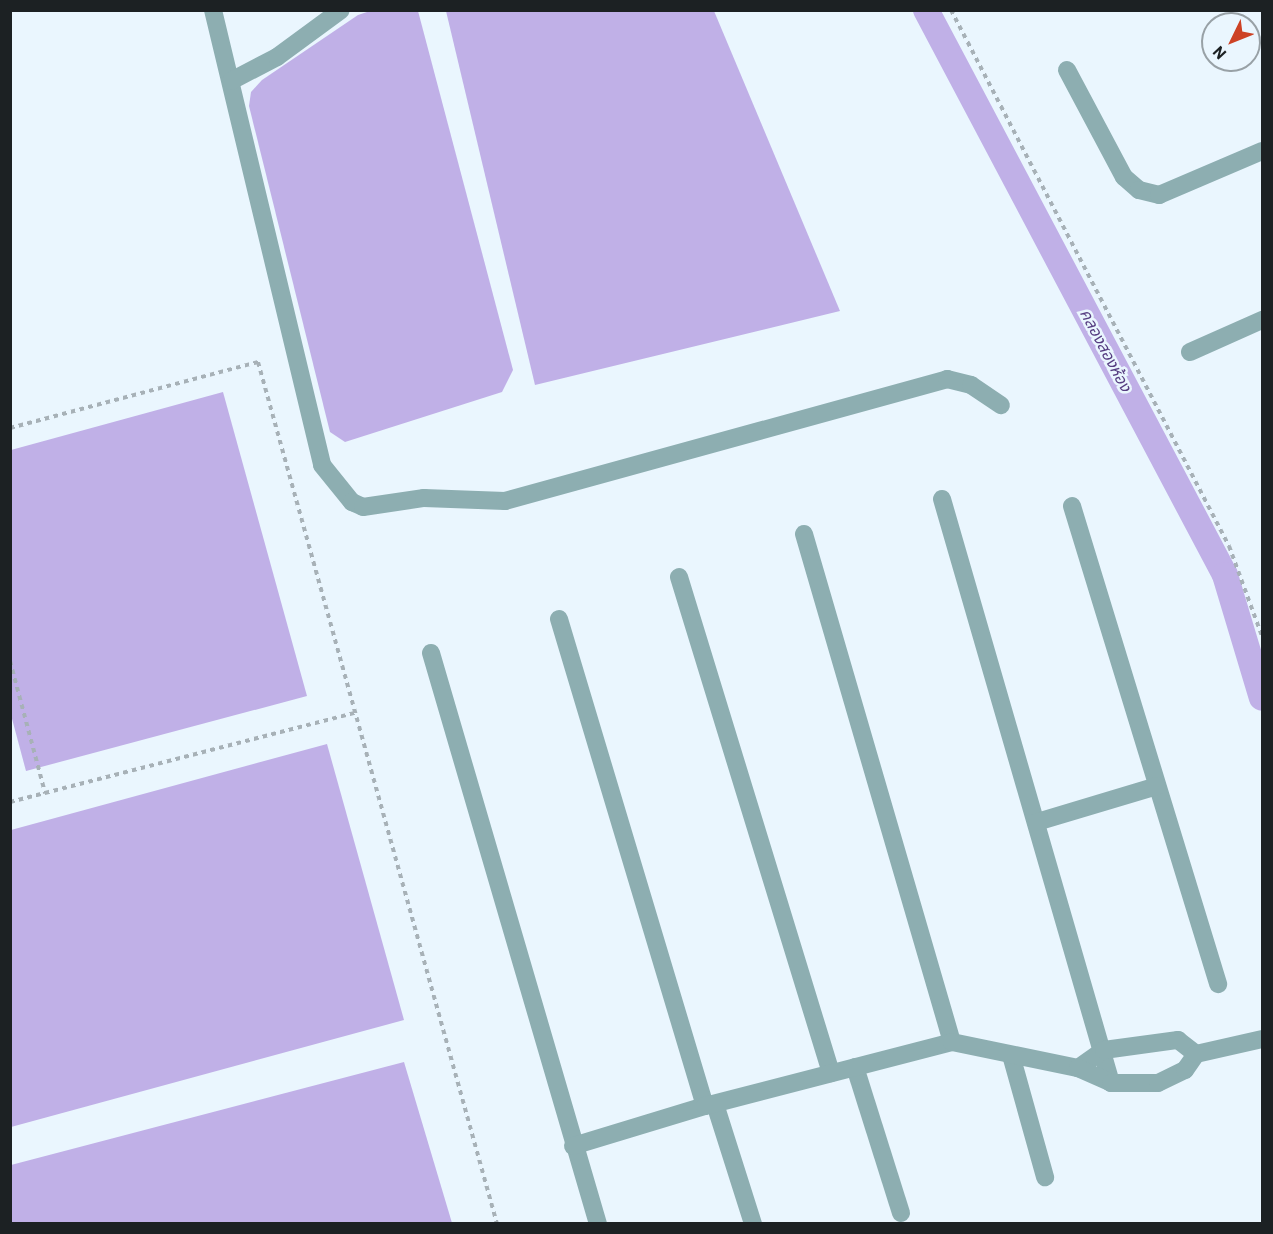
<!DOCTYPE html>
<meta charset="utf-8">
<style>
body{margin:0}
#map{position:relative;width:1273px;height:1234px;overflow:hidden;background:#eaf6fe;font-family:Barlow,"Noto Sans Thai",sans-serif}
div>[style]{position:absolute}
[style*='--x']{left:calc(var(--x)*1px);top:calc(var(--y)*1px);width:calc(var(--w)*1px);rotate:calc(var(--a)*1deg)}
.water>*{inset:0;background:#c0b0e7}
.canal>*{height:26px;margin:-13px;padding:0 13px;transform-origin:13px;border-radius:13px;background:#c0b0e7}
.path>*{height:4px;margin-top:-2px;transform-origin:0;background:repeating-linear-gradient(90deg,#a7b1b7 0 4.5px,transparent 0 9px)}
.minor>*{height:18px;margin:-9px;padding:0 9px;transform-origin:9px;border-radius:9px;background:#8daeb1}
span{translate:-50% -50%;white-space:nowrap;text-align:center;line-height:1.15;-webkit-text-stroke:5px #eaf6fe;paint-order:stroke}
.water-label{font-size:16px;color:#563d81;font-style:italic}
.frame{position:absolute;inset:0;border:12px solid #1c2123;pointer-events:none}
.north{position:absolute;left:1201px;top:12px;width:60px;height:60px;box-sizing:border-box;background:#eaf6fe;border:2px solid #98a1a6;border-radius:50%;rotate:227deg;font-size:16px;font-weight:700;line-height:24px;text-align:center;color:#1c2123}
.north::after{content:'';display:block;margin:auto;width:21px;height:27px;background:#cd4225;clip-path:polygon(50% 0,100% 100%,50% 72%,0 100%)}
</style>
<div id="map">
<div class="water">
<i style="clip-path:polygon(373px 10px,418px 11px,513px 370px,502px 392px,345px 442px,330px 432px,249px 106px,251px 92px,262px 80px,358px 15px)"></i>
<i style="clip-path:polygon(446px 11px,714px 11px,840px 311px,535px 385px)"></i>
<i style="clip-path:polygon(223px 392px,307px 696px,26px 771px,11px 715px,11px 450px)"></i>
<i style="clip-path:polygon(327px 744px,404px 1020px,11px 1127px,11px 830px)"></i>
<i style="clip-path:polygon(404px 1062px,452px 1223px,11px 1223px,11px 1165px)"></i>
</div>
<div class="canal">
<i style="--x:926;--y:10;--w:639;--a:62.11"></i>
<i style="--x:1225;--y:575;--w:128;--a:73.3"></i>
</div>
<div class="path">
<i style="--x:951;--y:10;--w:604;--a:62.59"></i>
<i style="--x:1229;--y:546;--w:96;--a:69.9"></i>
<i style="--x:10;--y:428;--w:257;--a:-14.9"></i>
<i style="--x:258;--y:362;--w:895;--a:74.5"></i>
<i style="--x:10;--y:661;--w:137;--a:75.1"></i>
<i style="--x:10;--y:802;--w:356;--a:-14.5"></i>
</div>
<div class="minor">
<i style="--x:213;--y:10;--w:468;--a:76.5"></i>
<i style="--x:322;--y:465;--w:48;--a:51"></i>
<i style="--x:352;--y:502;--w:12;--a:24"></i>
<i style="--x:363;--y:507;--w:62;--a:-8.4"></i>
<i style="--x:424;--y:498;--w:81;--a:2.1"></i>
<i style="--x:505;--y:501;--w:459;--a:-15.4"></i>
<i style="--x:947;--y:379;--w:25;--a:14"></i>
<i style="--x:971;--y:385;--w:36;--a:34"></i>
<i style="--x:1067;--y:70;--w:121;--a:62"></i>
<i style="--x:1124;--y:177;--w:20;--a:41"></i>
<i style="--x:1139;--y:190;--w:21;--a:14"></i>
<i style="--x:1159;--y:195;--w:112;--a:-23.1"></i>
<i style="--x:231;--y:81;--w:52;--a:-27.6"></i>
<i style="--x:277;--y:57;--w:79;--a:-36.3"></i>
<i style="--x:1190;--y:352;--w:79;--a:-24"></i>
<i style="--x:942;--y:499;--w:608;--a:73.86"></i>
<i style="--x:1072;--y:506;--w:500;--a:73"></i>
<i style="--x:804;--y:534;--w:529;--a:73.76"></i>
<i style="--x:679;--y:577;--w:519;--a:72.96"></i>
<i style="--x:559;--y:619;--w:508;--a:73.31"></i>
<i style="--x:431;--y:653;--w:595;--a:73.7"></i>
<i style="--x:1037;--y:822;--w:125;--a:-16.7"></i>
<i style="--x:1011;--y:1055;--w:127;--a:74.4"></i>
<i style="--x:855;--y:1067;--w:153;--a:72.5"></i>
<i style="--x:1078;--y:1068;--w:32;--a:-35"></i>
<i style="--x:1104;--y:1050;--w:75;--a:-7.7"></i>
<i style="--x:1178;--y:1040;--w:23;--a:38"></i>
<i style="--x:715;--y:1104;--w:126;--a:72.4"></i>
<i style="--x:573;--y:1146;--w:138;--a:-16.9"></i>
<i style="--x:705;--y:1106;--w:255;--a:-14.5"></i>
<i style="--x:952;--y:1042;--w:129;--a:11.7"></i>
<i style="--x:1078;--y:1068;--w:36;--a:24"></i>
<i style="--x:1111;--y:1083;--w:47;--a:0"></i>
<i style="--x:1158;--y:1083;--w:30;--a:-26"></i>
<i style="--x:1185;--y:1070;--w:19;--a:-55"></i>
<i style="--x:1196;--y:1054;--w:68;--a:-12.8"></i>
</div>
<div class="water-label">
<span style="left:1106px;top:350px;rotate:62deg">คลองสองห้อง</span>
</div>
<div class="frame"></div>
<div class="north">N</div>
</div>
